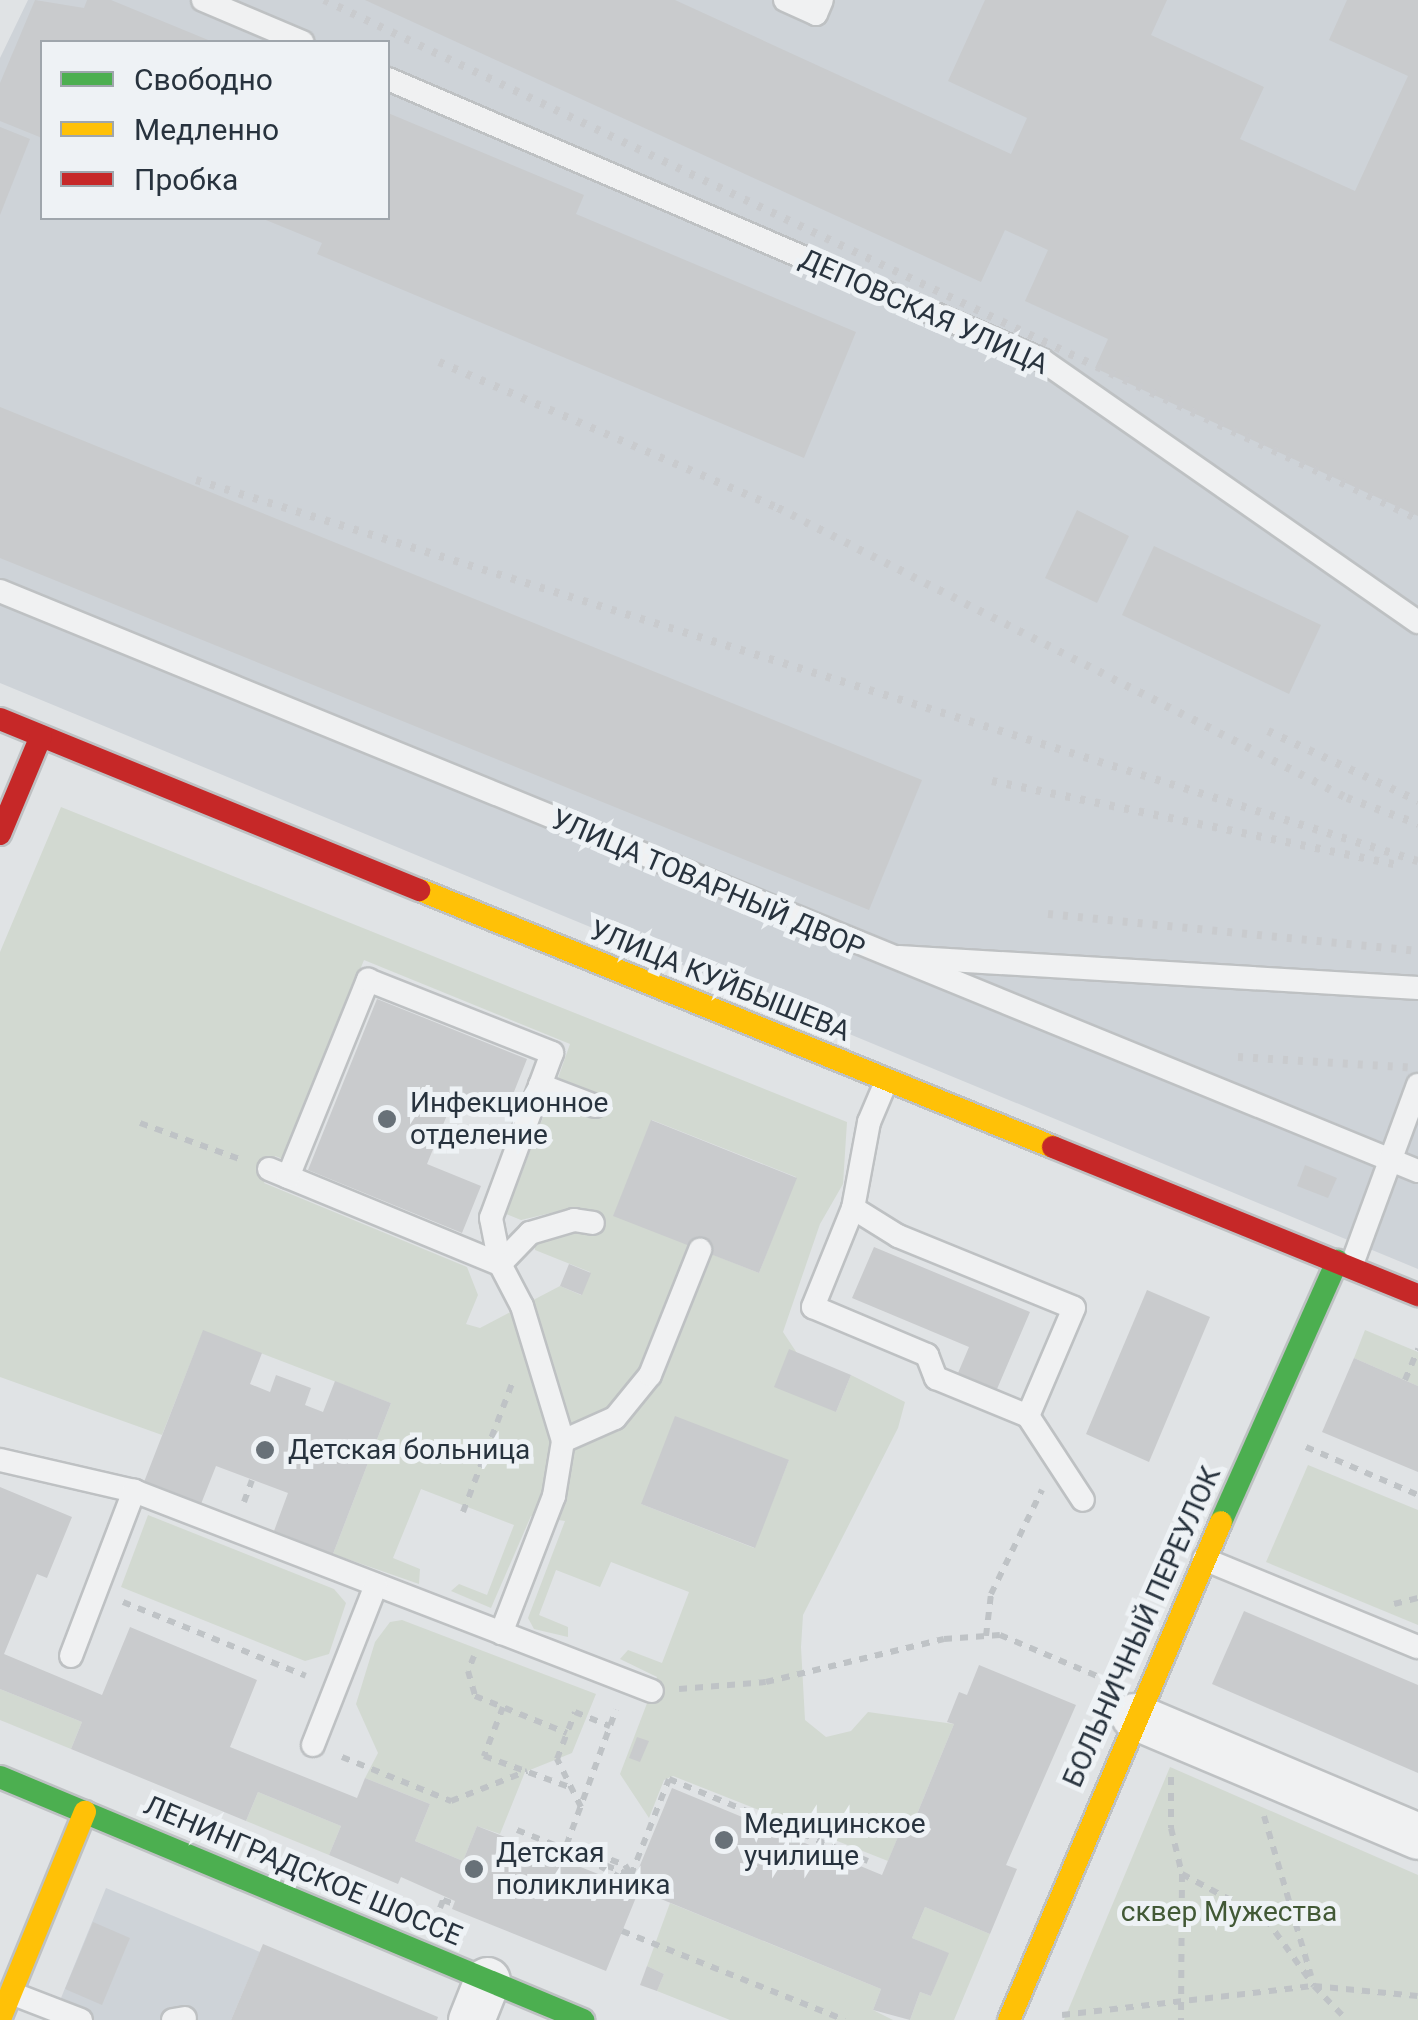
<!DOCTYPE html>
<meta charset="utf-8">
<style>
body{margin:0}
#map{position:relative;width:1418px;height:2020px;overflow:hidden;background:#e0e3e5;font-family:Roboto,sans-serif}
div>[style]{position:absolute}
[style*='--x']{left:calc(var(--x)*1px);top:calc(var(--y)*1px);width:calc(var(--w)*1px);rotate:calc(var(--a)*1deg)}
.built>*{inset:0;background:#ced3d8}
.green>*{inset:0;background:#d2d9d1}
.building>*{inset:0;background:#c9cbcd}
.path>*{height:6px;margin-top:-3px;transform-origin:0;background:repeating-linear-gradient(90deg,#bfc3c6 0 8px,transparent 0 16px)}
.roads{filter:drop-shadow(2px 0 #bec1c3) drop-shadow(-2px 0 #bec1c3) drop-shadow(0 2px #bec1c3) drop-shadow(0 -2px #bec1c3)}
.lane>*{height:22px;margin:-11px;padding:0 11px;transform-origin:11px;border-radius:11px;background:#f0f1f2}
.street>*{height:45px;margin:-22.5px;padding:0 22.5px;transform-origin:22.5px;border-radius:22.5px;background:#f0f1f2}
.fast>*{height:22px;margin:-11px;padding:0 11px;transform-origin:11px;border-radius:11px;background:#4caf50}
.slow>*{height:22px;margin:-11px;padding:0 11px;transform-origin:11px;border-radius:11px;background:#ffc107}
.jam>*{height:22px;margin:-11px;padding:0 11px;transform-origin:11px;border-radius:11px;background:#c62828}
.rail>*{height:8px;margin-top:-4px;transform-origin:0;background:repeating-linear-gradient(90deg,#c9cbce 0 5px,transparent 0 15px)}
.dots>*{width:28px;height:28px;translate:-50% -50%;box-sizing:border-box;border:5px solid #eef2f5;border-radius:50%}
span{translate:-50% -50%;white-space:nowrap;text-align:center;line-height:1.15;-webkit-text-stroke:10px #eef2f5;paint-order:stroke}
.street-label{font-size:28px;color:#28333e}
.poi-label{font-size:28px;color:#28333e}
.left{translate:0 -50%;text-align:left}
.park-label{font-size:28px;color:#425936}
.legend{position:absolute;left:40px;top:40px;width:350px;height:180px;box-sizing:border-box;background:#eef2f5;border:2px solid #9fa6ac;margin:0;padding:12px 18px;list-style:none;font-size:30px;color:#28333e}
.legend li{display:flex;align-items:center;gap:20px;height:50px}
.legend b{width:50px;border:2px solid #9fa6ac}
</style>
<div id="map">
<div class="built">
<i style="clip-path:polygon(evenodd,28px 0,1418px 0,1418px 1269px,0 683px,0 58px,28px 0,42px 42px,388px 42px,388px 218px,42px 218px,42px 42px)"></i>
<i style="clip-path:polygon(106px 1888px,260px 1952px,231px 2020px,52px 2020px)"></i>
</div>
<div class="green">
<i style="clip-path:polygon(evenodd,61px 807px,847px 1122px,843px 1184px,820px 1224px,783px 1332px,836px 1412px,851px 1375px,905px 1402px,898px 1428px,803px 1615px,801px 1647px,805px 1720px,826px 1737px,851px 1731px,868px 1712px,954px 1724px,915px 1819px,907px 1815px,888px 1861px,673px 1776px,664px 1780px,649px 1818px,620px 1774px,657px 1677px,620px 1659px,628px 1650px,662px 1663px,689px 1592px,611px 1562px,600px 1587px,556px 1570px,539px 1615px,568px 1627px,568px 1637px,534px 1629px,528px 1618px,565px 1521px,531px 1516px,491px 1608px,451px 1591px,459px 1584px,487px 1595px,514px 1525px,421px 1489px,393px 1558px,420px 1569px,419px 1584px,333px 1554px,391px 1403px,203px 1331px,162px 1435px,0 1377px,0 952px,61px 807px,364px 960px,570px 1044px,557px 1081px,598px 1096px,590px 1118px,548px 1104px,506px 1214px,521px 1220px,568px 1209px,596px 1214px,589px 1234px,571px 1231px,535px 1243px,535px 1250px,590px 1272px,581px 1295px,560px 1286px,480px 1328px,466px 1324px,478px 1295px,467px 1267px,264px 1183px,275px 1156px,283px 1159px,364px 960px,61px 807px,652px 1120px,796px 1177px,759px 1273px,614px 1215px,652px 1120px,61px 807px,789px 1460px,754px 1548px,641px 1504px,789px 1460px)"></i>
<i style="clip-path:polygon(1365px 1330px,1418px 1352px,1418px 1386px,1354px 1358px)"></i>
<i style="clip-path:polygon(1308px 1465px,1418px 1510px,1418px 1625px,1266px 1562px)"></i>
<i style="clip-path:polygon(148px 1515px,334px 1589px,346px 1603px,329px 1654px,305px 1661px,121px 1587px)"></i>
<i style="clip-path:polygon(402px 1620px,596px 1694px,572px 1753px,525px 1772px,500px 1834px,477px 1826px,463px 1861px,415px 1841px,430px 1804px,365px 1778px,378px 1753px,356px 1704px,375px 1642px,390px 1622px)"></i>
<i style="clip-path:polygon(0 1689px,82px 1722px,71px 1749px,0 1720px)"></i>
<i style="clip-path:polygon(1170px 1767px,1418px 1875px,1418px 2020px,1064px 2020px)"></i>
<i style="clip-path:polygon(258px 1792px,341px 1826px,329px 1855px,246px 1821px)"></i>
<i style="clip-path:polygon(670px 1903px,881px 1989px,873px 2010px,893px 2020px,730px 2020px,657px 1991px,664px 1974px,647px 1966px)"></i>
<i style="clip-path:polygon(925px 1907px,990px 1934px,954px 2020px,910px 2020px,920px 1992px,931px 1996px,948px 1953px,912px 1938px)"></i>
</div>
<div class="building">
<i style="clip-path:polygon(35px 0,84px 8px,87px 0,111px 0,213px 42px,42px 42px,42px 138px,0 121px,0 83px)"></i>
<i style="clip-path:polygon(365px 0,675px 0,1011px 154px,1027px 118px,948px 81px,985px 0,1167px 0,1151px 35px,1264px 87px,1240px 139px,1355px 191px,1408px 76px,1329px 40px,1347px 0,1418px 0,1418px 516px,1095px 368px,1108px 339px,1025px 301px,1048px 250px,1005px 230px,981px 282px)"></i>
<i style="clip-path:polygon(388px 113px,584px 195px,576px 214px,856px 332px,804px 458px,317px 254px,322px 243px,261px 218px,388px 218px)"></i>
<i style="clip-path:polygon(0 127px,30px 139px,0 215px)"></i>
<i style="clip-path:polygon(0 407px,922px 780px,869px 910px,0 558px)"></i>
<i style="clip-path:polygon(1077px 510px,1129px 536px,1097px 603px,1045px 578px)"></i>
<i style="clip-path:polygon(1154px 546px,1321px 625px,1289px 694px,1122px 615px)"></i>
<i style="clip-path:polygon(377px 999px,527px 1059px,506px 1112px,456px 1093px,427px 1164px,481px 1186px,462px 1233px,308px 1170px)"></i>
<i style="clip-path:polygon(651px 1120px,797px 1178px,759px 1273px,613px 1216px)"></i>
<i style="clip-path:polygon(1305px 1165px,1337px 1178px,1328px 1198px,1297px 1186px)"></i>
<i style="clip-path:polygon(874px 1247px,1030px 1312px,997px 1389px,958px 1373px,969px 1347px,852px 1298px)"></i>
<i style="clip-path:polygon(569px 1264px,591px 1273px,582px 1295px,560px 1286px)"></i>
<i style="clip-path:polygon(1147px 1290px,1210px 1317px,1149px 1462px,1086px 1434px)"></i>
<i style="clip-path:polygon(203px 1330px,262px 1353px,250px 1384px,270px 1392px,276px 1375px,311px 1388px,305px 1405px,323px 1412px,335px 1381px,391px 1403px,333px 1554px,274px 1531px,288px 1493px,216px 1466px,201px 1504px,144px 1482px)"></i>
<i style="clip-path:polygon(789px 1349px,851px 1375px,836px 1412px,774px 1387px)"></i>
<i style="clip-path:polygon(1354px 1358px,1418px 1386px,1418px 1472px,1322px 1432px)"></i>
<i style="clip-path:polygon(675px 1416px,789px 1460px,755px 1548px,641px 1504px)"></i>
<i style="clip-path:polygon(0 1487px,72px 1517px,47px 1578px,37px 1574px,4px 1654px,102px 1695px,130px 1627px,257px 1680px,230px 1747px,357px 1798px,365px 1778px,430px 1804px,415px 1841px,463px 1861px,477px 1826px,631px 1887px,672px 1788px,882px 1875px,907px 1815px,915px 1819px,954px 1724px,947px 1722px,959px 1692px,967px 1695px,979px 1665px,1076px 1705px,1006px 1865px,1017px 1869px,990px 1934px,925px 1907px,912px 1938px,949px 1953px,931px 1996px,920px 1992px,910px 2020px,873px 2010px,881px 1989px,639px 1890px,606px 1971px,452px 1909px,455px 1901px,401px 1877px,398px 1884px,329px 1855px,341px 1826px,258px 1792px,246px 1821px,71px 1749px,82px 1722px,0 1689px)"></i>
<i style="clip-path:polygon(1244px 1611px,1418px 1685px,1418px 1773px,1212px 1684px)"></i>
<i style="clip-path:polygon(637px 1737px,649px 1741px,640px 1762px,629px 1758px)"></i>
<i style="clip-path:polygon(93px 1922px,130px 1938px,102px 2005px,65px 1989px)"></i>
<i style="clip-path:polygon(263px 1944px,438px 2017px,437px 2020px,231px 2020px)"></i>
<i style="clip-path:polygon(647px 1966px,664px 1974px,657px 1991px,640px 1985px)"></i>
</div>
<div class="path">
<i style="--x:140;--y:1123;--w:109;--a:19.9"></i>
<i style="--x:1405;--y:1380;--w:34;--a:-67"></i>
<i style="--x:1306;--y:1447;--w:122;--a:23.2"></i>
<i style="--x:244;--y:1502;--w:23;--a:-70"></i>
<i style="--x:463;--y:1512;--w:140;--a:-69.1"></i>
<i style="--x:123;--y:1602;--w:197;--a:22"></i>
<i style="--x:1394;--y:1604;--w:25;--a:-14"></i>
<i style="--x:986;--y:1636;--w:42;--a:-83.2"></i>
<i style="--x:991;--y:1594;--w:116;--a:-63.9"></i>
<i style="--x:474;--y:1656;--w:16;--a:112"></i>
<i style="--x:468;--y:1671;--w:26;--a:74"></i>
<i style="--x:475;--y:1696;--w:99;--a:21.9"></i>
<i style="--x:679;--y:1689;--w:87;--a:-4.6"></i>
<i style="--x:766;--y:1682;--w:183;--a:-13.6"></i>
<i style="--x:944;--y:1639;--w:56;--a:-4.1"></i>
<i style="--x:1000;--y:1635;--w:111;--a:22.9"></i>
<i style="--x:503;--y:1707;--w:53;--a:111.2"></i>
<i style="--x:484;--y:1756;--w:94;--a:20"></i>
<i style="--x:342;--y:1757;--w:118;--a:22"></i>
<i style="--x:451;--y:1801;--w:82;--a:-21.5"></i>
<i style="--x:1171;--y:1777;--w:51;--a:90"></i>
<i style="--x:1171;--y:1828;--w:47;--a:76.6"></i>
<i style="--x:1182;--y:1874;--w:146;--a:90.4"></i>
<i style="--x:581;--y:1807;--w:54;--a:-116.6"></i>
<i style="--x:557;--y:1759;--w:50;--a:-69"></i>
<i style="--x:575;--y:1712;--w:38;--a:22"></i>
<i style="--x:1264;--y:1816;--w:167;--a:73.6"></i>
<i style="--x:517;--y:1830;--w:127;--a:21.7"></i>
<i style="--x:596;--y:1854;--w:31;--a:21"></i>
<i style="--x:625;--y:1865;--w:12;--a:59"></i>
<i style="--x:631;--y:1875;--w:10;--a:163"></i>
<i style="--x:621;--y:1878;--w:45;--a:-150.6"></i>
<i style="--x:582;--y:1856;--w:14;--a:-8"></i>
<i style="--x:561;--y:1860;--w:160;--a:-69.9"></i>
<i style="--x:1182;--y:1874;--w:95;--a:28.2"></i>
<i style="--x:1266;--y:1919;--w:82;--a:54.4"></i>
<i style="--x:1314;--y:1986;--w:104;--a:5.5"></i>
<i style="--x:631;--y:1875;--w:103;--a:-68.4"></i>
<i style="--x:669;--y:1779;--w:215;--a:22.4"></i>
<i style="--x:440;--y:1908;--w:9;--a:-69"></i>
<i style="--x:443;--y:1900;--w:12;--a:20"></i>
<i style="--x:622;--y:1931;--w:240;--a:21.8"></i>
<i style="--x:1062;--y:2015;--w:254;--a:-6.6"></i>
<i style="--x:1314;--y:1986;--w:47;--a:45.9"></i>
</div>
<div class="roads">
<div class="lane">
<i style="--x:203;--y:0;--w:108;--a:23"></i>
<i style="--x:785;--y:0;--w:34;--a:24"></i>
<i style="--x:816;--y:14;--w:15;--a:-67"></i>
<i style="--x:388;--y:79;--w:712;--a:23.25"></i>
<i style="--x:1042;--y:360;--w:458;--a:34.9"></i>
<i style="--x:0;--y:591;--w:1532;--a:22.25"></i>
<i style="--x:899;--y:957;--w:520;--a:3.42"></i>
<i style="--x:886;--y:1082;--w:43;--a:113"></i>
<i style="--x:869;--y:1122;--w:87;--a:100.5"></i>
<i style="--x:853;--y:1208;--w:53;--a:31.9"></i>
<i style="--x:898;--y:1236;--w:190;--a:22.2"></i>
<i style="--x:1074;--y:1308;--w:117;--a:113.1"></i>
<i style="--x:540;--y:1085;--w:59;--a:20.9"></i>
<i style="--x:269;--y:1169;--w:250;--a:22.4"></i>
<i style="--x:500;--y:1264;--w:43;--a:-45.9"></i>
<i style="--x:530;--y:1233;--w:46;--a:-16.5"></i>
<i style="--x:574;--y:1220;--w:19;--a:9"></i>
<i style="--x:288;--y:1177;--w:213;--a:-67.9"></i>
<i style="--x:368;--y:980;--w:198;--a:21.6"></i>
<i style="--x:552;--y:1053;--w:176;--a:110.3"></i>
<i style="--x:491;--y:1218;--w:47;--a:78.9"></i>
<i style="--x:500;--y:1264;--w:47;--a:62.4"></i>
<i style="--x:522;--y:1306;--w:141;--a:73.1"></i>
<i style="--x:563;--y:1441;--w:56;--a:99.3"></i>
<i style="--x:554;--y:1496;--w:147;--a:111.1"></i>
<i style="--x:853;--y:1208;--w:107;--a:112"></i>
<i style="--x:813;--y:1307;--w:124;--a:22.8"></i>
<i style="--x:927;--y:1355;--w:25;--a:69"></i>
<i style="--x:936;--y:1378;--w:100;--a:22.4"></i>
<i style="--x:1028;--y:1416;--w:100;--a:56.8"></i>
<i style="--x:1351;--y:1267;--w:194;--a:-69.8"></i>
<i style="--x:563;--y:1441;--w:57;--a:-23.9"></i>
<i style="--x:615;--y:1418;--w:55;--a:-50.9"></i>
<i style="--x:650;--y:1375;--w:135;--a:-68.2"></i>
<i style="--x:0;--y:1460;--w:138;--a:13"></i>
<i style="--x:134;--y:1491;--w:555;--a:21.11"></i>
<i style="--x:1204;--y:1559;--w:231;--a:22.4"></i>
<i style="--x:71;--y:1656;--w:177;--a:-69.1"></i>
<i style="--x:313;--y:1745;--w:172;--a:-68.5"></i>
<i style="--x:11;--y:1993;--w:75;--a:21.1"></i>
<i style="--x:173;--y:2020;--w:12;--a:-9"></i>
</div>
<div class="street">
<i style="--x:1134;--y:1716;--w:308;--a:22.9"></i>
<i style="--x:471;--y:2020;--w:43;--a:-68.2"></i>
</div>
<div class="fast">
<i style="--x:1221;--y:1522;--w:286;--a:-66"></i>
<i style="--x:0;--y:1777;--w:632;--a:22.63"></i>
</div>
<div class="slow">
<i style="--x:420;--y:890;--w:683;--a:22.1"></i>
<i style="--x:0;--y:2019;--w:224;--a:-67.7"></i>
<i style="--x:1009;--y:2020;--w:541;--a:-66.94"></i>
</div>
<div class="jam">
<i style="--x:0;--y:719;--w:453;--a:22.2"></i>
<i style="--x:0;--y:834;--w:106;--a:-67.3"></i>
<i style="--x:1053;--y:1147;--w:394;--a:22.1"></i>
</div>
</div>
<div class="rail">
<i style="--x:324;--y:0;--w:1211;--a:25.38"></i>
<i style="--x:439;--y:362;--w:369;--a:23.3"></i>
<i style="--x:778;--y:508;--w:639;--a:27.01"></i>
<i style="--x:1347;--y:798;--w:76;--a:20.1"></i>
<i style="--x:196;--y:480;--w:1280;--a:17.32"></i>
<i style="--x:1268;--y:731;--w:166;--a:25"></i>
<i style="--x:992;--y:781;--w:415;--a:11.7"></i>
<i style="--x:1048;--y:914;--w:372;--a:5.7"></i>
<i style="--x:1238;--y:1057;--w:180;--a:3.5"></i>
</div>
<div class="dots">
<i style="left:387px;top:1119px;background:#687178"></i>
<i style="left:265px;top:1450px;background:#687178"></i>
<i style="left:724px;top:1840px;background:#687178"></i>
<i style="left:474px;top:1869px;background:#687178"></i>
</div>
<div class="street-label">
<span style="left:924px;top:312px;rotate:24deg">ДЕПОВСКАЯ УЛИЦА</span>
<span style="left:708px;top:884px;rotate:23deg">УЛИЦА ТОВАРНЫЙ ДВОР</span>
<span style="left:720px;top:981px;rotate:22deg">УЛИЦА КУЙБЫШЕВА</span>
<span style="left:1142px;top:1627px;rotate:-66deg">БОЛЬНИЧНЫЙ ПЕРЕУЛОК</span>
<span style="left:303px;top:1871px;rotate:23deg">ЛЕНИНГРАДСКОЕ ШОССЕ</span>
</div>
<div class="poi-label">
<span class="left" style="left:410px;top:1119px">Инфекционное<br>отделение</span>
<span class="left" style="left:288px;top:1450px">Детская больница</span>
<span class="left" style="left:744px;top:1840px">Медицинское<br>училище</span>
<span class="left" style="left:496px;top:1869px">Детская<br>поликлиника</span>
</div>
<div class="park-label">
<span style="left:1229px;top:1912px">сквер Мужества</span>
</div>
<ul class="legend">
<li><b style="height:12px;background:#4caf50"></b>Свободно</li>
<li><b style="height:12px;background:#ffc107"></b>Медленно</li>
<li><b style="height:12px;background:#c62828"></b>Пробка</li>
</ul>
</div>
